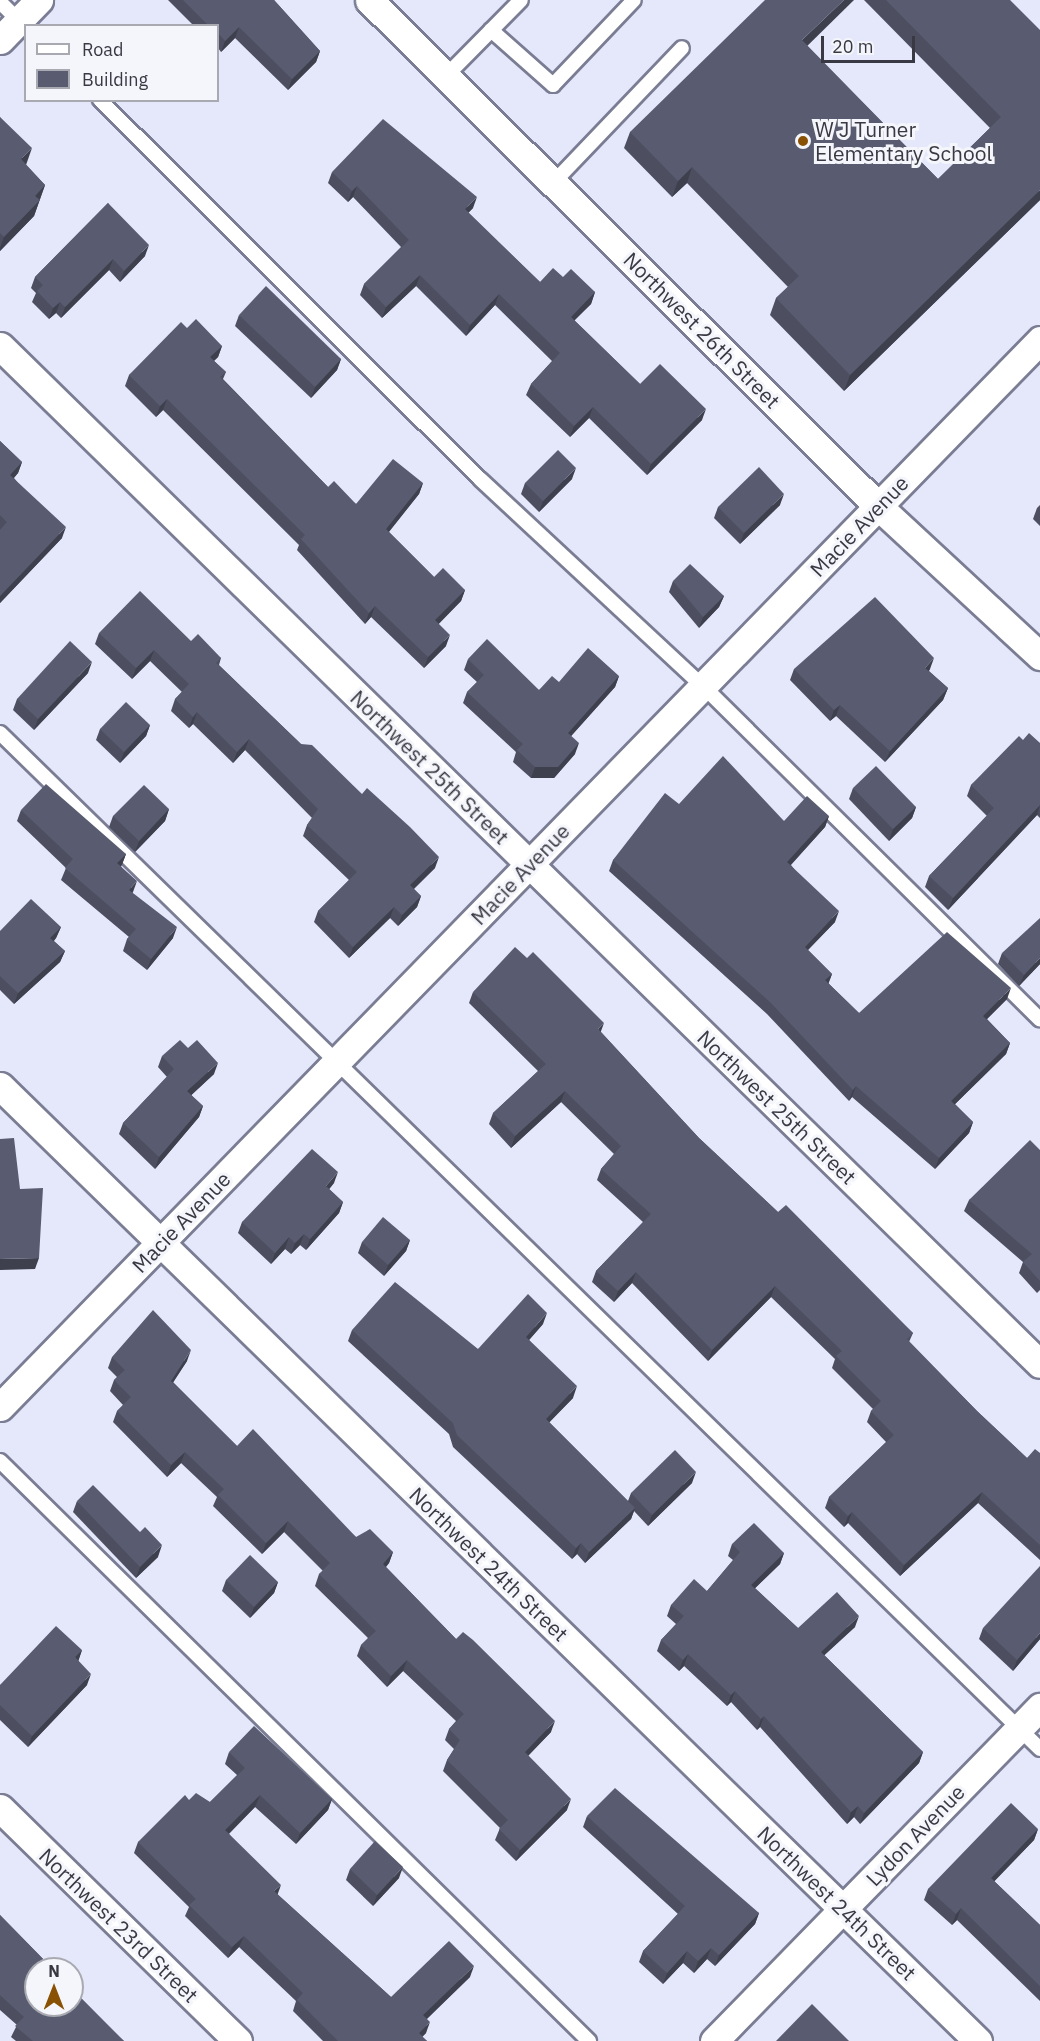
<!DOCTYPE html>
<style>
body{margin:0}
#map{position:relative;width:1040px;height:2041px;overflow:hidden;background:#e5e8fb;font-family:"IBM Plex Sans",sans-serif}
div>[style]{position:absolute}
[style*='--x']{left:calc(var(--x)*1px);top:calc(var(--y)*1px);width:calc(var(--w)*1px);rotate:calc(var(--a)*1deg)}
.roads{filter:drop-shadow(2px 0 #7a7d93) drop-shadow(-2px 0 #7a7d93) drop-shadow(0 2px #7a7d93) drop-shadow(0 -2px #7a7d93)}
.service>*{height:14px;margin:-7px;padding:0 7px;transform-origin:7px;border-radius:7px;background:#fff}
.minor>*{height:27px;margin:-13.5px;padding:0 13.5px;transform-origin:13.5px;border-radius:13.5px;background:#fff}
.wall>*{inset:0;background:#4d4f60}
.shaded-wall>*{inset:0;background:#3e404e}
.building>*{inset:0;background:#595c70}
.dots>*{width:16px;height:16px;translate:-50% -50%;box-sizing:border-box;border:3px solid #f5f6fb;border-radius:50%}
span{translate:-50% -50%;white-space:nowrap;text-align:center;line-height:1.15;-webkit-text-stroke:6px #f5f6fb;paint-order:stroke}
.poi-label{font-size:21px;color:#383943}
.left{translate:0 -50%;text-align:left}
.street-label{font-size:21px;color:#383943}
.legend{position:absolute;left:24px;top:24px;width:195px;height:78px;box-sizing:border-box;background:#f5f6fb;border:2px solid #a9aab1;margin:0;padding:8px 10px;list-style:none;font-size:18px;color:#383943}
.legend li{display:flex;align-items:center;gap:12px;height:30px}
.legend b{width:30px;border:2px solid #a9aab1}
.north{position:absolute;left:24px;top:1957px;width:60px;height:60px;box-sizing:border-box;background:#f5f6fb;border:2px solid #a9aab1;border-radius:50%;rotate:0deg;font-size:16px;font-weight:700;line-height:24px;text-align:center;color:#383943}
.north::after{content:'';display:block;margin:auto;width:21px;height:27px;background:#895103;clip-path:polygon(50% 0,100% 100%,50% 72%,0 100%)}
.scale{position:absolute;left:821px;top:36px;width:94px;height:27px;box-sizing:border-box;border:3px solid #383943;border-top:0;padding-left:8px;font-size:18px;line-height:21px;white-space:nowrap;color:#383943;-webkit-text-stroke:4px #f5f6fb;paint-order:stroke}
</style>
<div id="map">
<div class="roads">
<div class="service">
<i style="--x:0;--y:2;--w:31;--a:45"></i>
<i style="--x:491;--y:30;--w:83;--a:41.6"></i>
<i style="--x:553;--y:85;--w:117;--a:-46.4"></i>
<i style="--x:447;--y:75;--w:105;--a:-45.4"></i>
<i style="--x:100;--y:100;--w:538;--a:44.92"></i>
<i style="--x:481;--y:480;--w:303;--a:42.9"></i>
<i style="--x:703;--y:686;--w:474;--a:44.7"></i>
<i style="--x:554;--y:182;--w:185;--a:-46.3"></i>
<i style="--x:0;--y:733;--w:1454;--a:44.33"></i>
<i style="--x:0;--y:1461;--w:827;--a:44.56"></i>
</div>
<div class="minor">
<i style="--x:369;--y:0;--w:718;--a:44.83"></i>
<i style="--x:878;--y:506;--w:221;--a:42.8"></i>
<i style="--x:0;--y:40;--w:56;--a:-45.7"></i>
<i style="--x:0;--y:346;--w:1455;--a:44.39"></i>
<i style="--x:0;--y:1086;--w:1367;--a:44.32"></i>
<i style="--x:0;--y:1407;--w:1490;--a:-45.73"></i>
<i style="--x:0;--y:1808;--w:333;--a:44.4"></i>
<i style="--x:714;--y:2041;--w:467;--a:-45.7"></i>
</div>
</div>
<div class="wall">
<i style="clip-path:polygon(168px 0,274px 0,320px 51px,316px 62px,288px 90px,235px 38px,221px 52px,218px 48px,218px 26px,194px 26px)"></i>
<i style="clip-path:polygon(864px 0,1010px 0,1040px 200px,844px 391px,770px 315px,776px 298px,788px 287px,687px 183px,672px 197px,624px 148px,630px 132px,807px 46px,938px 179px,990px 128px)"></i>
<i style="clip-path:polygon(0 117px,26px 165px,45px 185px,34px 216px,0 251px)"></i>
<i style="clip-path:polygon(332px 172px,473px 208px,468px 213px,540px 282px,563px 277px,595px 292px,591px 304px,574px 320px,640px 384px,702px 420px,647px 475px,589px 418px,570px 437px,526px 395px,531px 384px,552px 361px,495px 305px,466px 336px,416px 286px,382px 318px,360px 295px,364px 284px,401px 247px,353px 197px,348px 202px,328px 183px)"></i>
<i style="clip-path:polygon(108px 203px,145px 256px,120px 282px,109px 270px,61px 318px,56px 313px,49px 319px,32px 302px,36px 293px,31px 288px,35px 277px)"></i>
<i style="clip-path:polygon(239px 315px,341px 359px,337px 370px,311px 398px,235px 326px)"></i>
<i style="clip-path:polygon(187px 328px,222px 346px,218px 357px,214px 361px,226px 372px,223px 379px,328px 487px,356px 504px,423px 483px,419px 494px,389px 532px,434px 577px,465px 590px,461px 601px,438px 624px,446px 646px,424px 668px,371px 617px,365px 624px,297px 550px,299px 545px,163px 410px,156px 417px,125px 386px,129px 375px)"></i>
<i style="clip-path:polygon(0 441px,22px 462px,18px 473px,14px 478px,62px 538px,0 603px)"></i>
<i style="clip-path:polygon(572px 479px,539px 512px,521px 494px,525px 483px)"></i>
<i style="clip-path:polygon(780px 505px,740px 544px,714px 518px,718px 507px)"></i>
<i style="clip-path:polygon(1040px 505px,1040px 526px,1033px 519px,1037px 508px)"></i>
<i style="clip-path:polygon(673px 581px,724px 596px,719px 607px,699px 628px,669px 592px)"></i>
<i style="clip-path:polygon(99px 633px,191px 641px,221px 658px,219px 665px,301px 744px,435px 868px,414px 889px,421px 896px,417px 907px,398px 926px,390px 918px,349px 958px,314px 922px,318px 911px,349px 880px,303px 836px,307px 825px,312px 818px,245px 750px,233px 763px,193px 724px,189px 728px,171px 711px,175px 699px,182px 692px,150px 661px,132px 679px,95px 644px)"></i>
<i style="clip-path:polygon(468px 659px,539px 690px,559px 682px,619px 676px,615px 687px,571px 736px,575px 754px,554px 778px,531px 778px,513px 762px,516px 752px,463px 703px,467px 692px,477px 682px,464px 670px)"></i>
<i style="clip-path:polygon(794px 669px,930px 669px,929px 671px,948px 688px,943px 700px,885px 762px,836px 716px,830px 721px,790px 680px)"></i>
<i style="clip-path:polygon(88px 673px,34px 730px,13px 710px,17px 699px)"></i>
<i style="clip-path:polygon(150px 725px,146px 736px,120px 763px,96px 740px,100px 729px)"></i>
<i style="clip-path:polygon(1023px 740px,1040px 743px,1040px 818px,1037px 815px,948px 910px,925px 887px,929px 876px,987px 816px,967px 796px,971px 785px)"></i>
<i style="clip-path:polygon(853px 788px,916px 807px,912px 818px,889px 841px,849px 799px)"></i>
<i style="clip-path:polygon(679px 804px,784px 821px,829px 816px,825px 827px,791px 865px,835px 922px,808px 950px,832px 974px,828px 983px,859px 1013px,1007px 999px,987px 1019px,1010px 1043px,1006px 1054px,955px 1104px,973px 1122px,969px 1133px,935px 1169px,852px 1097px,849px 1101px,767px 1014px,609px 871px,613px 860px)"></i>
<i style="clip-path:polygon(169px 809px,165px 821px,135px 852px,109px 827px,113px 816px)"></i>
<i style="clip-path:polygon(21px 810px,126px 854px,121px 866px,133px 892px,132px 893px,173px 938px,147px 970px,123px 951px,127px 939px,129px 937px,61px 880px,66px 868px,17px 821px)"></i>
<i style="clip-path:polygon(61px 927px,56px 938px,54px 941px,65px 951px,60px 962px,14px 1004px,0 990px,0 931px)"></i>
<i style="clip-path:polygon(1002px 953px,1040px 964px,1019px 986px,998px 964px)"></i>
<i style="clip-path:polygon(473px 992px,601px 1032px,699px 1138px,778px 1212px,913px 1333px,909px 1342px,977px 1411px,1027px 1458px,1040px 1453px,1040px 1560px,978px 1503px,900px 1576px,848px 1523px,844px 1527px,825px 1508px,829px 1497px,886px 1442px,867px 1422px,871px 1411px,873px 1409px,832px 1368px,835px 1359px,771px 1297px,708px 1361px,632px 1283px,614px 1302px,592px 1282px,596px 1271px,643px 1222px,597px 1180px,601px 1169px,614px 1154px,561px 1102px,511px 1148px,489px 1124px,493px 1113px,538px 1071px,469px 1003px)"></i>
<i style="clip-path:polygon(162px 1056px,214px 1074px,191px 1095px,203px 1106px,199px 1117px,155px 1169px,119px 1134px,123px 1123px,167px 1077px,158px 1067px)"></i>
<i style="clip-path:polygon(1040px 1150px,1040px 1290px,1037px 1293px,1019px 1273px,1023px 1262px,964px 1211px,969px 1200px)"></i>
<i style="clip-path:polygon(334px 1183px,329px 1189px,343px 1202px,339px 1213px,306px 1250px,300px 1245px,291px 1254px,285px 1249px,271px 1264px,238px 1233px,242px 1222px)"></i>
<i style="clip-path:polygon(410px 1240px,406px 1251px,384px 1276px,358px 1253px,362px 1242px)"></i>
<i style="clip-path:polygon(543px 1324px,529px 1340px,573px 1398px,549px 1422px,628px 1501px,631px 1493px,692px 1483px,648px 1526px,634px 1511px,631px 1519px,585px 1563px,577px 1554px,572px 1559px,453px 1447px,449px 1434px,348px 1341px,352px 1330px,478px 1349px)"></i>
<i style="clip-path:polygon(112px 1357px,187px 1361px,173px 1382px,237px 1446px,356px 1537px,393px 1552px,389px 1563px,386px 1567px,456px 1639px,551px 1732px,528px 1756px,567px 1810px,516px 1861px,495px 1840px,500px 1828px,443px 1771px,447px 1760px,454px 1749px,445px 1740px,449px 1729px,456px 1721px,403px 1671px,387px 1687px,357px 1656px,361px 1645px,368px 1638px,315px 1586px,319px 1574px,323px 1571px,284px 1532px,262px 1554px,213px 1506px,217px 1497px,181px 1463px,167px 1477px,113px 1422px,117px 1411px,123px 1405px,110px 1391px,114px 1380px,117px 1377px,108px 1368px)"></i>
<i style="clip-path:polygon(77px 1501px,158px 1557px,136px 1578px,73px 1512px)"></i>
<i style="clip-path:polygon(732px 1544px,784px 1553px,780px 1564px,755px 1588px,798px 1628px,855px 1627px,824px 1655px,923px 1752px,919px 1763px,860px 1824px,854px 1817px,847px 1824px,760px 1727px,757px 1730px,731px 1702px,727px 1706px,684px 1666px,679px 1671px,657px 1651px,661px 1640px,676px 1624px,667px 1616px,671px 1605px,707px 1591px,733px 1560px,728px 1556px)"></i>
<i style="clip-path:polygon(226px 1580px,278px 1582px,274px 1593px,250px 1618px,222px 1591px)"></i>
<i style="clip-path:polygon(983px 1628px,1040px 1639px,1013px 1671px,979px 1639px)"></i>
<i style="clip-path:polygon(82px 1650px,78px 1661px,87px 1685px,28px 1747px,0 1720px,0 1685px)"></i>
<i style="clip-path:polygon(229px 1752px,332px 1799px,328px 1810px,296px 1844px,255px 1807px,229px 1834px,277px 1894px,391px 1997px,470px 1977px,427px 2019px,426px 2033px,422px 2037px,427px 2041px,323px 2041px,293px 2011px,296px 2001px,239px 1947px,228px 1958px,185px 1916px,189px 1907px,134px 1853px,138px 1842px,210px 1802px,237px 1775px,225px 1764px)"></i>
<i style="clip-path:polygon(587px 1816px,759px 1913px,755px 1924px,715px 1966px,707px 1959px,694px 1973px,683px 1963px,663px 1984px,639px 1962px,643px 1951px,678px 1914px,583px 1827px)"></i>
<i style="clip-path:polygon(1038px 1829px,1034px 1840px,994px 1881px,1040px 1925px,1040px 2001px,957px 1920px,952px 1925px,924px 1900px,928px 1889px)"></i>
<i style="clip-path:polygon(350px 1869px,399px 1878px,373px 1906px,346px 1880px)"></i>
<i style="clip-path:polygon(0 1915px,118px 2036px,124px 2041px,16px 2041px,11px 2037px,17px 2025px,0 2010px)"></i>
</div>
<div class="shaded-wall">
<i style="clip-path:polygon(844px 0,854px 0,796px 57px,802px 40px)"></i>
<i style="clip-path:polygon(239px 27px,235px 38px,221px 52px,225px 41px)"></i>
<i style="clip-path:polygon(320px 51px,316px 62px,288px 90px,292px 79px)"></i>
<i style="clip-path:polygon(32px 148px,26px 165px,21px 159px)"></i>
<i style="clip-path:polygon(692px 167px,687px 183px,672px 197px,678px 181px)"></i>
<i style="clip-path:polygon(45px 185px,34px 216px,0 251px,0 248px,4px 237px,35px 196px)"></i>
<i style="clip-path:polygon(357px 186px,353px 197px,348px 202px,352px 191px)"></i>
<i style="clip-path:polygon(1040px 190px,1040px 200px,844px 391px,850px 375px)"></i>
<i style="clip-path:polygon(477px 197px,473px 208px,461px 220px,465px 209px)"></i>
<i style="clip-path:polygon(149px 245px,145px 256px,120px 282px,124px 271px)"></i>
<i style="clip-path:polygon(113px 259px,109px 270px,61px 318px,65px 307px)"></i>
<i style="clip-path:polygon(420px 275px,416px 286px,382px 318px,386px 307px)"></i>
<i style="clip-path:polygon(595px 292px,591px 304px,567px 328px,571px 317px)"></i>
<i style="clip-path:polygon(499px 294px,495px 305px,466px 336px,470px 325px)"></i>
<i style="clip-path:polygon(60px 302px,56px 313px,49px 319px,53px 308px)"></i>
<i style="clip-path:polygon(222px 346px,218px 357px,206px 368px,210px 357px)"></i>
<i style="clip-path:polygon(341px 359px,337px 370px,311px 398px,315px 387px)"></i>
<i style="clip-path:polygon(167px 399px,163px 410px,156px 417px,160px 406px)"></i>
<i style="clip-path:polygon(593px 407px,589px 418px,570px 437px,574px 426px)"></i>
<i style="clip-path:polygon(706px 409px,702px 420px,647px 475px,651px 464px)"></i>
<i style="clip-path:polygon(22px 462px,18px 473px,6px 486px,10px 475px)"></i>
<i style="clip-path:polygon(576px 468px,572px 479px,539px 512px,543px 501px)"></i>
<i style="clip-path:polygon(423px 483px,419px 494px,382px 540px,386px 529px)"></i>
<i style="clip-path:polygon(784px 494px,780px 505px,740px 544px,744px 533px)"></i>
<i style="clip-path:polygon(66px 527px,62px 538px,0 603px,0 596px)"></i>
<i style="clip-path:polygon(465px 590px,461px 601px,431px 632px,435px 620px)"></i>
<i style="clip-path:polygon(724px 596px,719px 607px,699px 628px,703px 617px)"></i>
<i style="clip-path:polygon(375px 606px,371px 617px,365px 624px,369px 613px)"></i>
<i style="clip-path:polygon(450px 635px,446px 646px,424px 668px,428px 657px)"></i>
<i style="clip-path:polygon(154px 650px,150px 661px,132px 679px,136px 668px)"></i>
<i style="clip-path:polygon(934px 658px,930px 669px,921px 679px,925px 668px)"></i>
<i style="clip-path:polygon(92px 662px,88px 673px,34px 730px,38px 719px)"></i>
<i style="clip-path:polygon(619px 676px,615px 687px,564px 744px,568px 733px)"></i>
<i style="clip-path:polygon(948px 688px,943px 700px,885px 762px,890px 751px)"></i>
<i style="clip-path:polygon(840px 705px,836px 716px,830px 721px,834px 710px)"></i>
<i style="clip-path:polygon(197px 712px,193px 724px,189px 728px,193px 717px)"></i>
<i style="clip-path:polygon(150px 725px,146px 736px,120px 763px,124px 752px)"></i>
<i style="clip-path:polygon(249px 739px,245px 750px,233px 763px,237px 752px)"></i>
<i style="clip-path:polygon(579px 743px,575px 754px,554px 778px,531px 778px,535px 767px)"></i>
<i style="clip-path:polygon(1040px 805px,1037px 815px,948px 910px,953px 898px)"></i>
<i style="clip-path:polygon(916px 807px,912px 818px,889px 841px,893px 829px)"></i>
<i style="clip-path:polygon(169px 809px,165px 821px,135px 852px,139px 841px)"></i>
<i style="clip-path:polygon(829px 816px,825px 827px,783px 873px,787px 862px)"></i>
<i style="clip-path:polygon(126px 854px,122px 865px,113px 874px,117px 863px)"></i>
<i style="clip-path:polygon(439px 857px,435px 868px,406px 896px,410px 885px)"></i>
<i style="clip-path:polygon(137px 881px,133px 892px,125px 902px,129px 890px)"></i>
<i style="clip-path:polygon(421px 896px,417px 907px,398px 926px,402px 915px)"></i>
<i style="clip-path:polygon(394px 907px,390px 918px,349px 958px,353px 947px)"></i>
<i style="clip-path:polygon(839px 911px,835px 922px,800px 958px,805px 947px)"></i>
<i style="clip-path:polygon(61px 927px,56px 938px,46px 949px,50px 938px)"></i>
<i style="clip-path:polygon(177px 927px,173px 938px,147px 970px,151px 959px)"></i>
<i style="clip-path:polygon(65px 951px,60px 962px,14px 1004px,18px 993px)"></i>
<i style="clip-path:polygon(1040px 958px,1040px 964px,1019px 986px,1024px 975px)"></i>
<i style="clip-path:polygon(832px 974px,828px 985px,825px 980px)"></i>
<i style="clip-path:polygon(1011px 988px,1007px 999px,979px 1027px,983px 1016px)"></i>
<i style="clip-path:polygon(604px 1023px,600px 1034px,598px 1029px)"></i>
<i style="clip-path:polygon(1010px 1043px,1006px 1054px,947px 1112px,951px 1101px)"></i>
<i style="clip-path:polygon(218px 1063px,214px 1074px,183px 1103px,187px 1091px)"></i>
<i style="clip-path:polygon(856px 1086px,852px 1097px,849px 1101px,853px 1090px)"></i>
<i style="clip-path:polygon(565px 1091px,561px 1102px,511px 1148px,515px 1136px)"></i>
<i style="clip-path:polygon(203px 1106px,199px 1117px,155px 1169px,159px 1157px)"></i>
<i style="clip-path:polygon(973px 1122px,969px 1133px,935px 1169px,939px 1158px)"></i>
<i style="clip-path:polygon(338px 1172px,334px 1183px,322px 1198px,326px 1186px)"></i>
<i style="clip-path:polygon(343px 1202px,339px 1213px,306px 1250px,310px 1239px)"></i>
<i style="clip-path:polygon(304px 1234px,300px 1245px,291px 1254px,295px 1243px)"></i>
<i style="clip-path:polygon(289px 1237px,285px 1249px,271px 1264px,275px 1253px)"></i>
<i style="clip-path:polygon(410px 1240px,406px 1251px,384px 1276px,388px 1265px)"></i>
<i style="clip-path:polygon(39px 1258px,35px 1269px,0 1270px,0 1259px)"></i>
<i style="clip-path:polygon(636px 1272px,632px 1283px,614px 1302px,618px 1291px)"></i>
<i style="clip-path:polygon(775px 1286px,771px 1297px,708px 1361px,712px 1350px)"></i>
<i style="clip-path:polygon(547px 1313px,543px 1324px,522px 1348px,526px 1337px)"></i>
<i style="clip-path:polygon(191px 1350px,187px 1361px,167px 1392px,171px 1381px)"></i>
<i style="clip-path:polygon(577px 1386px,573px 1398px,542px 1430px,546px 1419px)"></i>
<i style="clip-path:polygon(185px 1452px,181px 1463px,167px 1477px,171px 1465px)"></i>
<i style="clip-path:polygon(696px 1472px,692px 1483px,648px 1526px,652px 1515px)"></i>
<i style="clip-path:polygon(982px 1492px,978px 1503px,900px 1576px,904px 1565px)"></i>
<i style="clip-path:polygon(635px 1508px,631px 1519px,585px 1563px,589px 1552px)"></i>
<i style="clip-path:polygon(852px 1512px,848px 1523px,844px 1527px,848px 1516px)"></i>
<i style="clip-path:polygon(288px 1521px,284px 1532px,262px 1554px,266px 1543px)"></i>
<i style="clip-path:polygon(581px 1543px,577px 1554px,572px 1559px,576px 1548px)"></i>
<i style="clip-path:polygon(162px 1545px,158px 1557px,136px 1578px,140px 1567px)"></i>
<i style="clip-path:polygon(393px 1552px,389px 1563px,379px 1575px,383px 1564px)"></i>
<i style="clip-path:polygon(784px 1553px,780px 1564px,747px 1596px,751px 1585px)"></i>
<i style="clip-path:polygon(278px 1582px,274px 1593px,250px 1618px,254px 1607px)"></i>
<i style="clip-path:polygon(859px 1616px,855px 1627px,816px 1663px,821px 1652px)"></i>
<i style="clip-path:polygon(1040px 1633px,1040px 1639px,1013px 1671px,1017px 1660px)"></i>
<i style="clip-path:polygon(82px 1650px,78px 1662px,75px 1657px)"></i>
<i style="clip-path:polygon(688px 1654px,684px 1666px,679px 1671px,683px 1660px)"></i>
<i style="clip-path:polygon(407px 1660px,403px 1671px,387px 1687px,391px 1676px)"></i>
<i style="clip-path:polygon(91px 1674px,87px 1685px,28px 1747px,32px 1736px)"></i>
<i style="clip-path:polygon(735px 1691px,731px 1702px,727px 1706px,731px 1695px)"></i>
<i style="clip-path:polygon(764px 1716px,760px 1727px,757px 1730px,761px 1719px)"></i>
<i style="clip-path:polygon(555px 1721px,551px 1732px,521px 1763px,525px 1752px)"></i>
<i style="clip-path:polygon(923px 1752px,919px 1763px,860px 1824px,864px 1813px)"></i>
<i style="clip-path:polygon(260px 1795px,255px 1807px,221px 1841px,225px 1830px)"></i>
<i style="clip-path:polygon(332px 1799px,328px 1810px,296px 1844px,300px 1833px)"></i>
<i style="clip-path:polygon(571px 1799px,567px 1810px,516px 1861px,520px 1850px)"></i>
<i style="clip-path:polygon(858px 1806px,854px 1817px,847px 1824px,851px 1812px)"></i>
<i style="clip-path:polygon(1038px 1829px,1034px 1840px,987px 1889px,991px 1878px)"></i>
<i style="clip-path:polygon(403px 1867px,399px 1878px,373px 1906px,377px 1895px)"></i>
<i style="clip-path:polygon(281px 1885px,277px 1896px,274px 1891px)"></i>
<i style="clip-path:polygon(961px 1908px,957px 1920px,952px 1925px,956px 1914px)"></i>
<i style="clip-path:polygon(759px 1913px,755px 1924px,715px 1966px,719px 1955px)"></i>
<i style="clip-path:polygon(244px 1936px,239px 1947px,228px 1958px,232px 1947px)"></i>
<i style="clip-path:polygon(711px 1948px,707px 1959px,694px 1973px,698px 1961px)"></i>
<i style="clip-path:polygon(687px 1951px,683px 1963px,663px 1984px,667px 1973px)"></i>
<i style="clip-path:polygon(474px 1966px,470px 1977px,419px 2026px,423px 2015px)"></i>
<i style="clip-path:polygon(430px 2022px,426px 2033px,418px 2041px,419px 2033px)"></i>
</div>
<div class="building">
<i style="clip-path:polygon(183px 0,274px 0,320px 51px,292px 79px,239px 27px,225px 41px,218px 33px,218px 26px,209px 26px)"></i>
<i style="clip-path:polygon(765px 0,844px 0,802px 40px,938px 179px,1001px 117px,886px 0,1010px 0,1040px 30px,1040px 190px,850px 375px,776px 298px,799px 276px,692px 167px,678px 181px,630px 132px)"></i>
<i style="clip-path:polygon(0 117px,32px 148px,21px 159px,45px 185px,35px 196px,40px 200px,4px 237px,0 233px)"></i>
<i style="clip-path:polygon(383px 119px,477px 197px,465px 209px,540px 282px,553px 268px,563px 277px,571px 269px,595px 292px,571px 317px,640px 384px,660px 364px,706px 409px,651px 464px,593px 407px,574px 426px,531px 384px,560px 353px,499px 294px,470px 325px,420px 275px,386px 307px,364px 284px,409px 240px,357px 186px,352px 191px,332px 172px)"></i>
<i style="clip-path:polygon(108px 203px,149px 245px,124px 271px,113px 259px,65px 307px,60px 302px,53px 308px,37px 291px,43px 285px,35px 277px)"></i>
<i style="clip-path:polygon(266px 286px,341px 359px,315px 387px,239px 315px)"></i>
<i style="clip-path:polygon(196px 319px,222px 346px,210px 357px,226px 372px,220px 377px,328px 487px,334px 481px,356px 504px,393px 459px,423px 483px,386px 529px,434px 577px,443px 568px,465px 590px,435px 620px,450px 635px,428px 657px,375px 606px,369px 613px,301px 539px,305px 535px,167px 399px,160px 406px,129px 375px,181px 322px,187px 328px)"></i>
<i style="clip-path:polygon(0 441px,22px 462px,10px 475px,66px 527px,0 596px,0 530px,7px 522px,0 515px)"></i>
<i style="clip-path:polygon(558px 450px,576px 468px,543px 501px,525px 483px)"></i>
<i style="clip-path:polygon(759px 467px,784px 494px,744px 533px,718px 507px)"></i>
<i style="clip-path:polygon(690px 564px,724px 596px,703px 617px,673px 581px)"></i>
<i style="clip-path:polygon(140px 591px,191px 641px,198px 634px,221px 658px,216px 663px,301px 744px,312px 745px,362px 794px,367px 788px,410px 827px,439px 857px,410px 885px,421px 896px,402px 915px,394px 907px,353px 947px,318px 911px,357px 872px,307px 825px,318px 809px,249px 739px,237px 752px,197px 712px,193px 717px,175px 699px,189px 684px,154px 650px,136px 668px,99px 633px)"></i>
<i style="clip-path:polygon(875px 597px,934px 658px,925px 668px,948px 688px,890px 751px,840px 705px,834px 710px,794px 669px)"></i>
<i style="clip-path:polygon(487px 639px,539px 690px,552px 676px,559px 682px,588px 648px,619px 676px,568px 733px,579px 743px,558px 767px,535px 767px,517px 750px,523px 744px,467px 692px,484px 675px,468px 659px)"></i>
<i style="clip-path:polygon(70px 641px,92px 662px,38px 719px,17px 699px)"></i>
<i style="clip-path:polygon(126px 702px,150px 725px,124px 752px,100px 729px)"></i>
<i style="clip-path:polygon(1029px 733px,1040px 743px,1040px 805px,953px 898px,929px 876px,994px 808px,971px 785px,1019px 736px,1023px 740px)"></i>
<i style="clip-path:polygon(723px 756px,784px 821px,807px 796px,829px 816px,787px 862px,839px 911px,805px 947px,832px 974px,825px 980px,859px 1013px,947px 932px,1011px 988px,983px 1016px,1010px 1043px,951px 1101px,973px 1122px,939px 1158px,856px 1086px,853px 1090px,771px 1003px,613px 860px,665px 793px,679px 804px)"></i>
<i style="clip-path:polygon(876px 766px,916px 807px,893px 829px,853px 788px)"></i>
<i style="clip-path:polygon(46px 784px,126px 854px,117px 863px,137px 881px,129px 890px,177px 927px,151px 959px,127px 939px,136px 929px,65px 868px,73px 859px,21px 810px)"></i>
<i style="clip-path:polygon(144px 785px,169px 809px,139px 841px,113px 816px)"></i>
<i style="clip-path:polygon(31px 899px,61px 927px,50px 938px,65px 951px,18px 993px,0 976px,0 931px)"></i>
<i style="clip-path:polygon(1040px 918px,1040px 958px,1024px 975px,1002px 953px)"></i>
<i style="clip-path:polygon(515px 947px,527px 958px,533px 952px,604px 1023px,598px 1029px,699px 1138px,778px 1212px,786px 1205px,913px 1333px,907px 1339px,977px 1411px,1027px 1458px,1035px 1449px,1040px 1453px,1040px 1545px,982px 1492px,904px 1565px,852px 1512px,848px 1516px,829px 1497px,894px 1435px,871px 1411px,881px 1401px,836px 1356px,842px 1351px,775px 1286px,712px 1350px,636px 1272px,618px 1291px,596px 1271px,651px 1214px,601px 1169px,621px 1146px,565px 1091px,515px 1136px,493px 1113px,546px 1064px,473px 992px)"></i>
<i style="clip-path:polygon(180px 1040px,188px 1048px,197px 1040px,218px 1063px,187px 1091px,203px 1106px,159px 1157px,123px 1123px,174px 1069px,162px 1056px)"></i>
<i style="clip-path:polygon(14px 1138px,20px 1189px,43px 1188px,39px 1258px,0 1259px,0 1139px)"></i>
<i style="clip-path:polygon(1030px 1140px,1040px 1150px,1040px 1281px,1023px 1262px,1032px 1254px,969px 1200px)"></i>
<i style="clip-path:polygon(312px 1149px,338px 1172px,326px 1186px,343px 1202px,310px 1239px,304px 1234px,295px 1243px,289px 1237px,275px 1253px,242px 1222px)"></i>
<i style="clip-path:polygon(383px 1217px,410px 1240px,388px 1265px,362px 1242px)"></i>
<i style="clip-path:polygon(395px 1282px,478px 1349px,528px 1294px,547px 1313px,526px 1337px,577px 1386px,546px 1419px,635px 1508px,589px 1552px,581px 1543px,576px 1548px,457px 1435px,453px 1423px,352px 1330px)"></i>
<i style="clip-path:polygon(153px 1310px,191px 1350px,171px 1381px,237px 1446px,253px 1429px,356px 1537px,370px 1529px,393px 1552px,383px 1564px,456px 1639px,463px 1632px,473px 1640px,555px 1721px,525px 1752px,571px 1799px,520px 1850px,499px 1829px,508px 1820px,447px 1760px,460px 1740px,449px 1729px,464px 1714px,407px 1660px,391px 1676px,361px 1645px,376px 1631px,319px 1574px,330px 1563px,288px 1521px,266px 1543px,218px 1495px,224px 1489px,185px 1452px,171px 1465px,117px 1411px,131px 1397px,114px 1380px,125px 1370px,112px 1357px)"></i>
<i style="clip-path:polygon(675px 1450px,696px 1472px,652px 1515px,631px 1493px)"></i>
<i style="clip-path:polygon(93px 1485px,140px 1532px,145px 1527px,162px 1545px,140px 1567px,77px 1501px)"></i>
<i style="clip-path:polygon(754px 1523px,784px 1553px,751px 1585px,798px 1628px,837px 1592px,859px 1616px,821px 1652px,923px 1752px,864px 1813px,858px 1806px,851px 1812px,764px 1716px,761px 1719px,735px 1691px,731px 1695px,688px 1654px,683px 1660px,661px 1640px,684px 1616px,671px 1605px,694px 1579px,707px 1591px,740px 1552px,732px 1544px)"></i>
<i style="clip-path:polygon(250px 1555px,278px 1582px,254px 1607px,226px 1580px)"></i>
<i style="clip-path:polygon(1040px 1566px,1040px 1633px,1017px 1660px,983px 1628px)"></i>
<i style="clip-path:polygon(56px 1626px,82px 1650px,75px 1657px,91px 1674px,32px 1736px,0 1705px,0 1685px)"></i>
<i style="clip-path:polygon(254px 1726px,332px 1799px,300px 1833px,260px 1795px,225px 1830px,281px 1885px,274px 1891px,391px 1997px,449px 1941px,474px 1966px,423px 2015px,430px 2022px,419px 2033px,427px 2041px,338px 2041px,297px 2000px,303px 1993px,244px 1936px,232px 1947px,189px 1905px,196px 1899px,138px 1842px,185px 1795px,189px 1800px,196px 1793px,210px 1802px,245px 1768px,229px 1752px)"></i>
<i style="clip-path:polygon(615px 1788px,759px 1913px,719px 1955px,711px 1948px,698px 1961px,687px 1951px,667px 1973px,643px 1951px,685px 1906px,587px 1816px)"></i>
<i style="clip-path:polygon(1011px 1803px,1038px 1829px,991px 1878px,1040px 1925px,1040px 1986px,961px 1908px,956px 1914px,928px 1889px)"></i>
<i style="clip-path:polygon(375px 1841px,403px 1867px,377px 1895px,350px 1869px)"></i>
<i style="clip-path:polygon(0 1915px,53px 1969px,36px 1969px,36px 2005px,72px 2005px,72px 1989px,124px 2041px,33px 2041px,15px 2026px,24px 2017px,0 1995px)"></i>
<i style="clip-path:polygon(812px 2004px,849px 2041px,776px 2041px)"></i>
</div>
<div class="dots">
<i style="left:803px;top:141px;background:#895103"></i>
</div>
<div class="poi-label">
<span class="left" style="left:815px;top:141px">W J Turner<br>Elementary School</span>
</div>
<div class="street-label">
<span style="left:702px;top:330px;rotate:45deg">Northwest 26th Street</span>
<span style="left:859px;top:526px;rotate:-46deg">Macie Avenue</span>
<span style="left:430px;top:767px;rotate:44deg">Northwest 25th Street</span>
<span style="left:520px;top:874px;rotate:-46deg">Macie Avenue</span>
<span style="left:777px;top:1107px;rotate:44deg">Northwest 25th Street</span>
<span style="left:181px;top:1222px;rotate:-46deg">Macie Avenue</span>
<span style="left:489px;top:1564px;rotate:44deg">Northwest 24th Street</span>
<span style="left:915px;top:1835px;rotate:-46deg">Lydon Avenue</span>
<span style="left:837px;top:1903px;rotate:44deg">Northwest 24th Street</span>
<span style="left:119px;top:1925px;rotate:44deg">Northwest 23rd Street</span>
</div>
<ul class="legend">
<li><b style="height:8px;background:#fff"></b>Road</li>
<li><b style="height:16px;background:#595c70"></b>Building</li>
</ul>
<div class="north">N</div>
<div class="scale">20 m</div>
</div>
